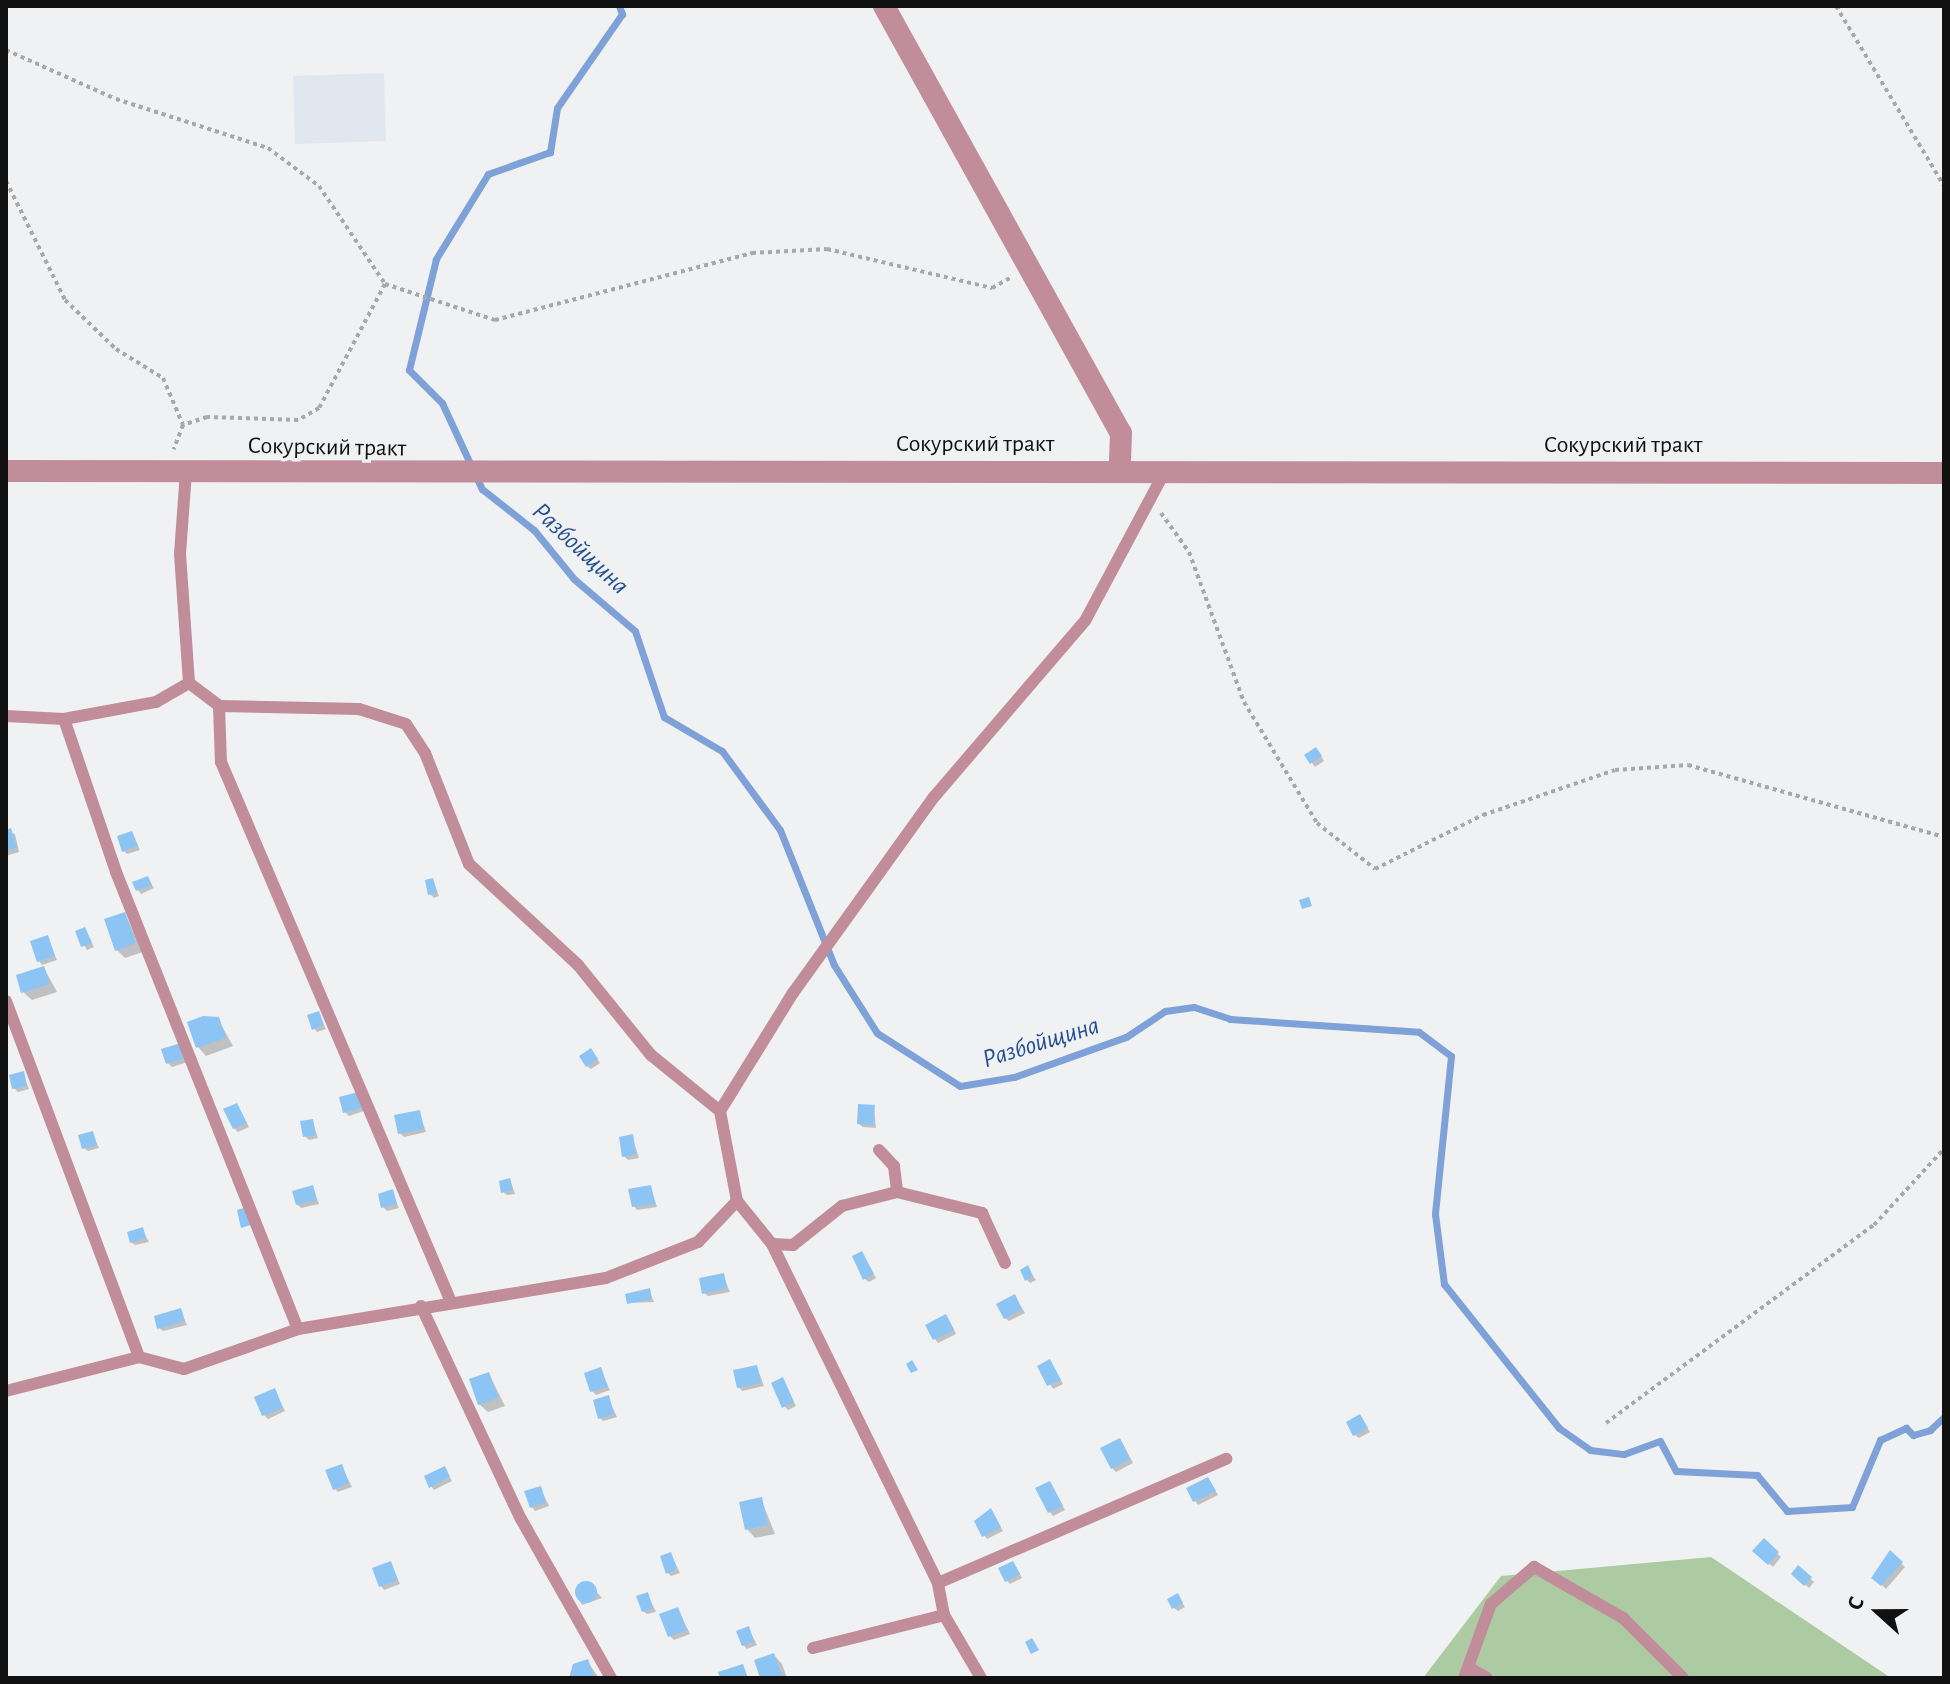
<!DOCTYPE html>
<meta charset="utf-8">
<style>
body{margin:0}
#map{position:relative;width:1950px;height:1684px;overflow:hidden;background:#f0f1f2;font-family:"Alegreya Sans",sans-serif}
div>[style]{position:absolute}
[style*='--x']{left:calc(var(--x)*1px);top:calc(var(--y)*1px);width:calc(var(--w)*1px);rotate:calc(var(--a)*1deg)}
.built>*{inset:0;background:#e0e7ee}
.green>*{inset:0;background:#adcba2}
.shadow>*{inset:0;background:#0003}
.stream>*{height:7px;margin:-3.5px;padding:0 3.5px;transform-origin:3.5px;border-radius:3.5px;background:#7ea2d8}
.building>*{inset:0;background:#8cc4f4}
.round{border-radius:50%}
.path>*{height:4px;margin-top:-2px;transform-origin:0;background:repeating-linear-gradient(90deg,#a8a8a9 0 4px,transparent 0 8px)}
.service>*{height:12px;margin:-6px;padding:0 6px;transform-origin:6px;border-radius:6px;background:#c28d9a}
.minor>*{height:22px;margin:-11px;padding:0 11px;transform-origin:11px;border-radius:11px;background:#c28d9a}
.tertiary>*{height:22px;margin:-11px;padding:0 11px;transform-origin:11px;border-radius:11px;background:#c28d9a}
span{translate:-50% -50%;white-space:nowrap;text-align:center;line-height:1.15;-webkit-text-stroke:7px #f0f1f2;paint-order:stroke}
.street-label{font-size:24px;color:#111}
.water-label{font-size:26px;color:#234f91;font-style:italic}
.frame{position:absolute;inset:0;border:8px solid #111;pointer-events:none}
.north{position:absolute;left:1838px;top:1572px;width:80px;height:80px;-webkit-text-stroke:6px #f0f1f2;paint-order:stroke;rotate:291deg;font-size:22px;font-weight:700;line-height:32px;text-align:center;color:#111}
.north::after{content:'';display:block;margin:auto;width:28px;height:36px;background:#111;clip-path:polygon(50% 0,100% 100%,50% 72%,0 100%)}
</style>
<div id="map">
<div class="built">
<i style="clip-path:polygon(384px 73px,386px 141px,295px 144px,293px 76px)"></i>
</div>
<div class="green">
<i style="clip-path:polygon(1711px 1557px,1891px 1678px,1423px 1678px,1501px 1576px)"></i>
</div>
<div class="shadow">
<i style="clip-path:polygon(1319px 753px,1324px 761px,1315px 767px,1307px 756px)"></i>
<i style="clip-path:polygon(6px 832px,15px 834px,19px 852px,6px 856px)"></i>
<i style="clip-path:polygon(132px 833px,140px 850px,127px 854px,124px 851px)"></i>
<i style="clip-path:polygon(147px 878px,154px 888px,141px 894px,138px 890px)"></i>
<i style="clip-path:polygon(433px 880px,439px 896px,434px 898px,430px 894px)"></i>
<i style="clip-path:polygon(125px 914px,143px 952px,125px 958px,117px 950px)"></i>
<i style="clip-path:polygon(85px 929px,94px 947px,87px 950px,77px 932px)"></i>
<i style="clip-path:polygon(47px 937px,57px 960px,42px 965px,39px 961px)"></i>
<i style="clip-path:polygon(44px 968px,57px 992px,32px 1000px,23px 992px)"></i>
<i style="clip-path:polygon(318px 1013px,326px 1029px,317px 1032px,314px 1028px)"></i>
<i style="clip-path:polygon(218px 1019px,233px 1046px,206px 1056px,198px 1047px)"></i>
<i style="clip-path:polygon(180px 1045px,188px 1062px,172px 1067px,168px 1063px)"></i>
<i style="clip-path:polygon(594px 1054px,600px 1063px,591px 1069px,587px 1066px)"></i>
<i style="clip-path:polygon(23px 1074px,29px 1089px,18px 1092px,14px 1088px)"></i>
<i style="clip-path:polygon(361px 1098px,364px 1111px,349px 1116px,345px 1112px)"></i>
<i style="clip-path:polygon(237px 1105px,249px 1127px,238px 1132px,234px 1128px)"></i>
<i style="clip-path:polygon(874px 1107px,876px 1128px,863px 1127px,859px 1124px)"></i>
<i style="clip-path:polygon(419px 1112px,426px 1132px,404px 1137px,400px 1133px)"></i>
<i style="clip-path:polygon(312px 1121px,318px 1138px,309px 1140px,305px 1136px)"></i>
<i style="clip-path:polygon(92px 1133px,99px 1148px,88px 1151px,84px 1148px)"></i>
<i style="clip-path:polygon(632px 1136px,639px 1158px,628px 1160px,624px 1156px)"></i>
<i style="clip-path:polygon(510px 1180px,515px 1194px,507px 1195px,503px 1192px)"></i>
<i style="clip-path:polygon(313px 1188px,319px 1204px,301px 1208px,297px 1204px)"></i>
<i style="clip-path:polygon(651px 1188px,657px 1207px,637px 1210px,634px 1206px)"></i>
<i style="clip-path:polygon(392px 1192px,399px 1208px,387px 1211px,383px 1207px)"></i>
<i style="clip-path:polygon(142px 1230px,149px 1242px,135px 1245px,131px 1242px)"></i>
<i style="clip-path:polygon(862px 1254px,876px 1278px,869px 1282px,865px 1279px)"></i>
<i style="clip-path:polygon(1027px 1268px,1036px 1280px,1030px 1283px,1027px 1280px)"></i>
<i style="clip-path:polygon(723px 1275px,730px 1292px,708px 1296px,704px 1293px)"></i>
<i style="clip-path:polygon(649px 1290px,654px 1302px,629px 1303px)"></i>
<i style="clip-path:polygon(1015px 1297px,1025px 1313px,1009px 1321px,1005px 1318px)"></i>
<i style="clip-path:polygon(180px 1310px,187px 1325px,163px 1331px,159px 1328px)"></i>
<i style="clip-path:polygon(949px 1320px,956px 1334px,938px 1343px,935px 1339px)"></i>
<i style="clip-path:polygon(1050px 1362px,1063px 1384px,1053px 1389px,1040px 1367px)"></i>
<i style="clip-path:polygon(757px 1367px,764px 1386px,742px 1391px,739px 1387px)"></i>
<i style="clip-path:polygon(600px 1370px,610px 1390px,596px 1395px,592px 1391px)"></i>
<i style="clip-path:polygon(489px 1374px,505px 1406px,488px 1412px,479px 1404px)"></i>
<i style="clip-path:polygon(782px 1380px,796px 1406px,788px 1410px,784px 1406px)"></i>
<i style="clip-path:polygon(275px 1391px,285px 1411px,268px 1419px,264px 1415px)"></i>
<i style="clip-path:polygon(608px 1398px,617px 1417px,603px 1421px,600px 1418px)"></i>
<i style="clip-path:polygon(1360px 1417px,1370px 1432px,1359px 1438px,1355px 1435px)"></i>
<i style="clip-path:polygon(1123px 1444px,1133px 1463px,1116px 1472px,1112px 1468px)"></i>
<i style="clip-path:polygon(341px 1466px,352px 1487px,338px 1492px,335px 1489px)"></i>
<i style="clip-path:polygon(444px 1468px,452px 1481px,434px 1490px,431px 1486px)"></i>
<i style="clip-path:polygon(1208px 1479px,1218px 1495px,1198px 1505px,1195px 1501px)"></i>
<i style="clip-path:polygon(1050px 1483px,1065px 1510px,1053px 1516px,1050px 1512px)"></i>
<i style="clip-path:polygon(540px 1488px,549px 1506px,535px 1511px,532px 1507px)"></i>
<i style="clip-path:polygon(761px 1499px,775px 1534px,755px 1538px,747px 1529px)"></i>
<i style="clip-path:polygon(991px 1511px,1003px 1531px,987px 1539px,984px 1535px)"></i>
<i style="clip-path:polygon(1764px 1541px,1781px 1557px,1773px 1567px,1755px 1551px)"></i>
<i style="clip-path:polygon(1890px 1553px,1905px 1567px,1886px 1589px,1874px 1578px)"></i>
<i style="clip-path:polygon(671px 1554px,680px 1573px,671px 1576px,668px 1573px)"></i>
<i style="clip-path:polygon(390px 1563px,400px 1584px,384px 1590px,381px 1586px)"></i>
<i style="clip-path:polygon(1016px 1567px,1022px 1578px,1010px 1584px,1007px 1581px)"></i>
<i style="clip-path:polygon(1799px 1568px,1814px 1582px,1809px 1588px,1793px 1574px)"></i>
<i style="clip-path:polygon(588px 1582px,602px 1598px,582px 1605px,575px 1592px)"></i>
<i style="clip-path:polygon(647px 1594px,656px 1612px,647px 1614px,643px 1611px)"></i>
<i style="clip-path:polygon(1178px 1596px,1185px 1607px,1178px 1611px,1174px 1608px)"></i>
<i style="clip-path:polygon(678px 1609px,690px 1634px,674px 1640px,670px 1636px)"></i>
<i style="clip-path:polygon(748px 1628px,757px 1645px,747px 1649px,743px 1645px)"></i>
<i style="clip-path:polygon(774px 1655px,782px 1664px,787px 1678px,762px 1678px)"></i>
<i style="clip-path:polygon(587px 1661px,599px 1678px,571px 1678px)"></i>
</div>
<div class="stream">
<i style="--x:619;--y:6;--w:9;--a:69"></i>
<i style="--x:622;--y:14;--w:114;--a:124.7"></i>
<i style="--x:557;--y:108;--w:45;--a:99"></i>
<i style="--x:550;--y:152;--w:66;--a:160.5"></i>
<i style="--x:488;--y:174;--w:100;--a:121.5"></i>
<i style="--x:436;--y:259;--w:114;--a:103.7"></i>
<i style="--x:409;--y:370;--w:47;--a:45"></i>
<i style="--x:442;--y:403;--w:95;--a:65.1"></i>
<i style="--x:482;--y:489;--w:66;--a:38.3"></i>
<i style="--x:534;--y:530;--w:63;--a:50.8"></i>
<i style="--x:574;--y:579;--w:80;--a:40.4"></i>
<i style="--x:635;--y:631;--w:91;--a:71.4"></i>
<i style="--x:664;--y:717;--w:67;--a:30.4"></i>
<i style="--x:722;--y:751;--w:98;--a:53.7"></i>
<i style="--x:780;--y:830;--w:145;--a:68.2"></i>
<i style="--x:834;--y:965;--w:80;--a:57.7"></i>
<i style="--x:877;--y:1033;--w:98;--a:32.6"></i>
<i style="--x:960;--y:1086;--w:55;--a:-9.5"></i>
<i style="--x:1014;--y:1077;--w:119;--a:-19.7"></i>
<i style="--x:1126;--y:1037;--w:47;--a:-33.7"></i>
<i style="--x:1165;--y:1011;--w:29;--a:-8"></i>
<i style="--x:1194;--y:1007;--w:38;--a:18"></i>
<i style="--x:1230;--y:1019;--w:189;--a:3.9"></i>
<i style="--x:1419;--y:1032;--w:40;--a:37"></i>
<i style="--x:1451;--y:1056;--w:159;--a:95.8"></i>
<i style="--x:1435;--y:1214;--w:71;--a:82.7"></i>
<i style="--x:1444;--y:1284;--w:184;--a:51.4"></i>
<i style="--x:1559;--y:1428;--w:38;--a:35"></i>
<i style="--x:1590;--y:1450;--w:34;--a:7"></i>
<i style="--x:1624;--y:1454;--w:38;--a:-20"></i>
<i style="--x:1660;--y:1441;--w:34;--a:62"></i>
<i style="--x:1676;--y:1471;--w:81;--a:2.8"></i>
<i style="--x:1757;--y:1475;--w:47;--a:50.2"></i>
<i style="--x:1787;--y:1511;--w:65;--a:-3.5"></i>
<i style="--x:1852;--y:1507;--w:73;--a:-67.3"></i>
<i style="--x:1880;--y:1440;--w:29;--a:-25"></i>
<i style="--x:1906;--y:1428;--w:10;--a:45"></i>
<i style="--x:1913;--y:1435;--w:18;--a:-16"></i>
<i style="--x:1930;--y:1430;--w:19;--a:-43"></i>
</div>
<div class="building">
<i style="clip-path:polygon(1316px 747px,1322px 756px,1310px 764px,1304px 755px)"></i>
<i style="clip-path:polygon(11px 828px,17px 848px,6px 851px,6px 830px)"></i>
<i style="clip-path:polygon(132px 831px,138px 846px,122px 852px,117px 836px)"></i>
<i style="clip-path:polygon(148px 876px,152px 885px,136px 891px,132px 882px)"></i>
<i style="clip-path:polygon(433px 878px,437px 893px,428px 895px,425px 880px)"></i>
<i style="clip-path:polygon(1309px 897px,1312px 906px,1302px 909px,1299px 900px)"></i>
<i style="clip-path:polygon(125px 912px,136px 943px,115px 951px,104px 919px)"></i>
<i style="clip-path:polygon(85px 927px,92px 943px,81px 947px,75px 931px)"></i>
<i style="clip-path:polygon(48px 935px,55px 956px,37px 962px,30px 941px)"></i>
<i style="clip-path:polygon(44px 966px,50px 984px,21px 993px,16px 975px)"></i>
<i style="clip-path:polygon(319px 1011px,324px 1025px,312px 1030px,307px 1015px)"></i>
<i style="clip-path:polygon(203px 1016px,219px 1017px,226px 1038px,196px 1048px,187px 1022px)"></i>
<i style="clip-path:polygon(181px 1043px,185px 1058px,166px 1064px,161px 1049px)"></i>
<i style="clip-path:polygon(591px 1048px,598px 1059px,586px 1067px,579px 1056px)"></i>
<i style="clip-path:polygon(24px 1071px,27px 1086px,12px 1089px,9px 1075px)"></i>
<i style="clip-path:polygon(358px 1092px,362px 1108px,343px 1113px,339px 1097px)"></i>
<i style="clip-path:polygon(237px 1103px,247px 1123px,233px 1129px,223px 1109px)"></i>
<i style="clip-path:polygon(858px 1104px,875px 1105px,873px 1125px,857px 1124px)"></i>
<i style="clip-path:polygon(420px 1110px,424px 1129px,398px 1134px,394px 1115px)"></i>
<i style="clip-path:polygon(313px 1119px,316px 1135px,303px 1137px,300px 1121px)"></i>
<i style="clip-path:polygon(93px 1131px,97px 1145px,82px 1149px,78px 1135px)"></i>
<i style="clip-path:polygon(633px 1134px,636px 1154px,622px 1157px,619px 1137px)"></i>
<i style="clip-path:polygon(510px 1178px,513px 1190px,501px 1193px,499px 1181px)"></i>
<i style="clip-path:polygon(313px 1185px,317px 1200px,296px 1205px,292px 1191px)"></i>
<i style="clip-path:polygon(651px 1185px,655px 1204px,632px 1207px,628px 1189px)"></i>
<i style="clip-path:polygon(393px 1189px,397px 1204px,381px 1208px,378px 1194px)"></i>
<i style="clip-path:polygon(247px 1207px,251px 1225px,241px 1228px,237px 1210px)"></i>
<i style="clip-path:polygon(143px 1227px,146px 1238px,130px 1243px,127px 1232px)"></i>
<i style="clip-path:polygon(862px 1251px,874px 1274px,863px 1280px,852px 1256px)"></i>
<i style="clip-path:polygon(1028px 1265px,1033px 1276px,1025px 1281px,1020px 1270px)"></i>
<i style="clip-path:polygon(724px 1273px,727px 1288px,702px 1294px,699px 1278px)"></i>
<i style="clip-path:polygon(650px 1288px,652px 1299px,627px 1304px,625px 1294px)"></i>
<i style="clip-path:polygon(1015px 1294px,1022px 1309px,1004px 1319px,996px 1304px)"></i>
<i style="clip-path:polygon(181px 1308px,185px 1321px,157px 1329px,154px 1316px)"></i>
<i style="clip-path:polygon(946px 1314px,954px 1330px,933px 1340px,925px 1325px)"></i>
<i style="clip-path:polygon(1050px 1359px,1061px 1380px,1047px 1386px,1037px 1366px)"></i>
<i style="clip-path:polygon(912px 1360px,918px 1370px,911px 1373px,906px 1364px)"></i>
<i style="clip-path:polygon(757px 1365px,761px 1383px,737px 1388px,733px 1370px)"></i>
<i style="clip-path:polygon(601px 1367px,608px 1387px,590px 1392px,584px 1373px)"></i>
<i style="clip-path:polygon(489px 1372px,498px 1398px,478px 1405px,469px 1379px)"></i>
<i style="clip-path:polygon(783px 1377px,794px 1402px,782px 1408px,771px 1383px)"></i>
<i style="clip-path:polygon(275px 1388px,283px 1408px,262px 1416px,254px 1397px)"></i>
<i style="clip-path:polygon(609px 1395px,614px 1414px,598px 1419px,593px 1400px)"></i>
<i style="clip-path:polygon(1360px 1414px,1368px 1428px,1353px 1436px,1346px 1422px)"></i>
<i style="clip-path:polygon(1120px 1438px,1130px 1459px,1111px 1469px,1100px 1448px)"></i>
<i style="clip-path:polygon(342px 1464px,349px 1483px,333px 1490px,325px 1470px)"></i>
<i style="clip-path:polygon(445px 1466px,450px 1477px,429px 1488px,424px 1476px)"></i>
<i style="clip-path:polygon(1208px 1477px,1216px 1491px,1193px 1502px,1186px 1488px)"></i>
<i style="clip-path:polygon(1050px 1481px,1063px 1506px,1048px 1513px,1035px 1488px)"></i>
<i style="clip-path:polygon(541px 1486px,546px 1502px,530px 1508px,524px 1491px)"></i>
<i style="clip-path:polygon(762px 1497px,768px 1525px,745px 1530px,739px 1502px)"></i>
<i style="clip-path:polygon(991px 1508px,1001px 1527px,982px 1537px,974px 1521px)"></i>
<i style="clip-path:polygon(1764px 1538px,1779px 1552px,1768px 1565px,1752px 1551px)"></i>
<i style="clip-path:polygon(1890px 1550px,1903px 1562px,1881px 1586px,1871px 1578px)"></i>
<i style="clip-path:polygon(671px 1552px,677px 1569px,666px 1574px,660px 1556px)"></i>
<i style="clip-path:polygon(391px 1561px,398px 1580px,379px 1587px,372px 1568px)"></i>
<i style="clip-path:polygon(1013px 1561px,1020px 1574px,1005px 1582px,998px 1568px)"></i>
<i style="clip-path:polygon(1798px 1565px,1812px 1577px,1804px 1586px,1791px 1574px)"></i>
<i class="round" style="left:575px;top:1581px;width:22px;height:22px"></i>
<i style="clip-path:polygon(648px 1592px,653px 1608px,642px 1612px,636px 1596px)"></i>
<i style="clip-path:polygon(1178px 1593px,1183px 1603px,1172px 1609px,1167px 1599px)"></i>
<i style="clip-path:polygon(678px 1607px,687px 1630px,668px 1637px,659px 1614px)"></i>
<i style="clip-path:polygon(749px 1626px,754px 1641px,742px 1646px,736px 1631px)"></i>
<i style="clip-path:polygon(1032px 1638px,1039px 1650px,1031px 1654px,1025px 1642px)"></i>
<i style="clip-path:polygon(774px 1653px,783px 1678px,760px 1678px,754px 1660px)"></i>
<i style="clip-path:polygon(588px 1659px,595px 1678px,569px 1678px,573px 1664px)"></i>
<i style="clip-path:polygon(743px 1664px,748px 1678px,720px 1678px,718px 1672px)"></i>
</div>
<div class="path">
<i style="--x:1836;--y:6;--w:210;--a:59"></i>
<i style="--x:6;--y:50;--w:120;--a:24"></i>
<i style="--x:116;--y:99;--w:160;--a:17.9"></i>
<i style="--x:268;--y:148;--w:64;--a:36.7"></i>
<i style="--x:319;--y:186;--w:118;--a:56"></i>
<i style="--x:385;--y:284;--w:140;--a:118"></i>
<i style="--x:319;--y:408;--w:24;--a:150"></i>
<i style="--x:298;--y:420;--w:91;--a:-178.1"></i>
<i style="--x:207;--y:417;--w:25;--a:162"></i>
<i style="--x:183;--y:425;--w:26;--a:111"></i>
<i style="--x:6;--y:181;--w:133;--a:63.6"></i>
<i style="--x:65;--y:300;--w:71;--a:43.9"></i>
<i style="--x:116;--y:349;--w:55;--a:31.7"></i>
<i style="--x:163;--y:378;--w:51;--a:66.9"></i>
<i style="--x:385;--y:284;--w:116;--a:18.1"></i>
<i style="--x:495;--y:320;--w:266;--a:-14.6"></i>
<i style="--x:752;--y:253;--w:75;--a:-3.1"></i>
<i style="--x:827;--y:249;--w:170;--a:13.3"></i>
<i style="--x:992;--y:288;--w:23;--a:-29"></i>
<i style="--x:1161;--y:513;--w:48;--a:54.3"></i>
<i style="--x:1189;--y:552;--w:160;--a:69.9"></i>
<i style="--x:1244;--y:702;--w:141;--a:58.9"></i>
<i style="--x:1317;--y:823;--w:74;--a:38.4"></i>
<i style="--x:1375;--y:869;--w:121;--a:-26.6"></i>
<i style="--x:1483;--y:815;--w:139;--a:-18.8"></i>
<i style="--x:1615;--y:770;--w:73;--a:-3.9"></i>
<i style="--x:1688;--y:765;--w:266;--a:15.7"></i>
<i style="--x:1606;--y:1423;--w:333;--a:-36.5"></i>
<i style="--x:1874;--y:1225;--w:103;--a:-47.4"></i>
</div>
<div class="service">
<i style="--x:186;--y:472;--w:82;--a:94.2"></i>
<i style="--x:180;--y:554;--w:129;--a:86"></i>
<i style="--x:189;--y:683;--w:38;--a:37"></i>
<i style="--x:219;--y:706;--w:140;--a:1.2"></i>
<i style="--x:359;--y:709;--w:49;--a:17.7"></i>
<i style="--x:406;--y:724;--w:35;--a:57"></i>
<i style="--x:425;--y:753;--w:119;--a:68.4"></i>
<i style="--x:469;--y:864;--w:149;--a:42.8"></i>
<i style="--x:578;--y:965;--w:116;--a:51"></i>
<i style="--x:651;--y:1055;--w:89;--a:39.1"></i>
<i style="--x:219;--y:706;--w:56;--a:88"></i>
<i style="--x:221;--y:762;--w:587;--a:66.93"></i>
<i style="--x:6;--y:716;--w:58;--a:3"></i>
<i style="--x:64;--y:719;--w:94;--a:-10.5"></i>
<i style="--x:156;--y:702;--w:38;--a:-30"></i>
<i style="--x:64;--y:719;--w:162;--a:71.2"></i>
<i style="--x:116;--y:872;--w:492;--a:68.3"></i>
<i style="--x:6;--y:1001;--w:380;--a:69.5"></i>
<i style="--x:879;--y:1150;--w:22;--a:47"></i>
<i style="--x:894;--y:1166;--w:26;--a:83"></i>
<i style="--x:772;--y:1244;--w:21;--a:3"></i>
<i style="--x:793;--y:1245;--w:63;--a:-38.5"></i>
<i style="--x:842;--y:1206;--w:57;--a:-14.3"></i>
<i style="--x:897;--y:1192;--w:88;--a:13.9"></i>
<i style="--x:982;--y:1213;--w:55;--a:65.3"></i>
<i style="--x:421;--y:1306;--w:235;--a:64.9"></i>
<i style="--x:521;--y:1519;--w:183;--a:60.5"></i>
<i style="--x:6;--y:1391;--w:137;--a:-14.3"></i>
<i style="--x:139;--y:1357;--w:47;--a:14.9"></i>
<i style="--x:184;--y:1369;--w:121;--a:-19.3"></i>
<i style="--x:298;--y:1329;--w:312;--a:-9.4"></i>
<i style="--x:606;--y:1278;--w:99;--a:-21.4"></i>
<i style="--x:698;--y:1242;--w:57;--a:-46.4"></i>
<i style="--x:938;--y:1583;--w:314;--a:-23.3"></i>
<i style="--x:813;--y:1648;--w:135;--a:-14.1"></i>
<i style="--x:1471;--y:1669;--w:18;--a:29"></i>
<i style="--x:981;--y:1678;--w:73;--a:-120.4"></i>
<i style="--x:944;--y:1615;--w:33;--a:-101"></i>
<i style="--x:938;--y:1583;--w:377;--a:-116.1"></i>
<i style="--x:772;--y:1244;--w:55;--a:-129.1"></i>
<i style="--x:737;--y:1201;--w:92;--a:-100.7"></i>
<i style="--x:720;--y:1111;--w:139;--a:-58.3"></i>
<i style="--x:793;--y:993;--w:241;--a:-54.3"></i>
<i style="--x:934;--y:797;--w:232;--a:-49.4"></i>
<i style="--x:1085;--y:621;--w:170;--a:-61.9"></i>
<i style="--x:1464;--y:1678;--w:79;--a:-70"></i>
<i style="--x:1491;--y:1604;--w:57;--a:-40.7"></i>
<i style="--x:1534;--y:1567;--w:103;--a:29.8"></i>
<i style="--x:1623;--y:1618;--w:85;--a:45"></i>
</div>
<div class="minor">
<i style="--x:884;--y:6;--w:488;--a:61"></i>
<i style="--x:1121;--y:433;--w:37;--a:92"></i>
</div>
<div class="tertiary">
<i style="--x:6;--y:471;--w:1938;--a:0.06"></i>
</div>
<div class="street-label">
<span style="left:975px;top:445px">Сокурский тракт</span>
<span style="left:1623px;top:446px">Сокурский тракт</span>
<span style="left:327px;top:448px;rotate:1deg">Сокурский тракт</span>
</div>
<div class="water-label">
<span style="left:580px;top:549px;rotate:43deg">Разбойщина</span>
<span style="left:1041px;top:1043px;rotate:-17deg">Разбойщина</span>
</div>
<div class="frame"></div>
<div class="north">С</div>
</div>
